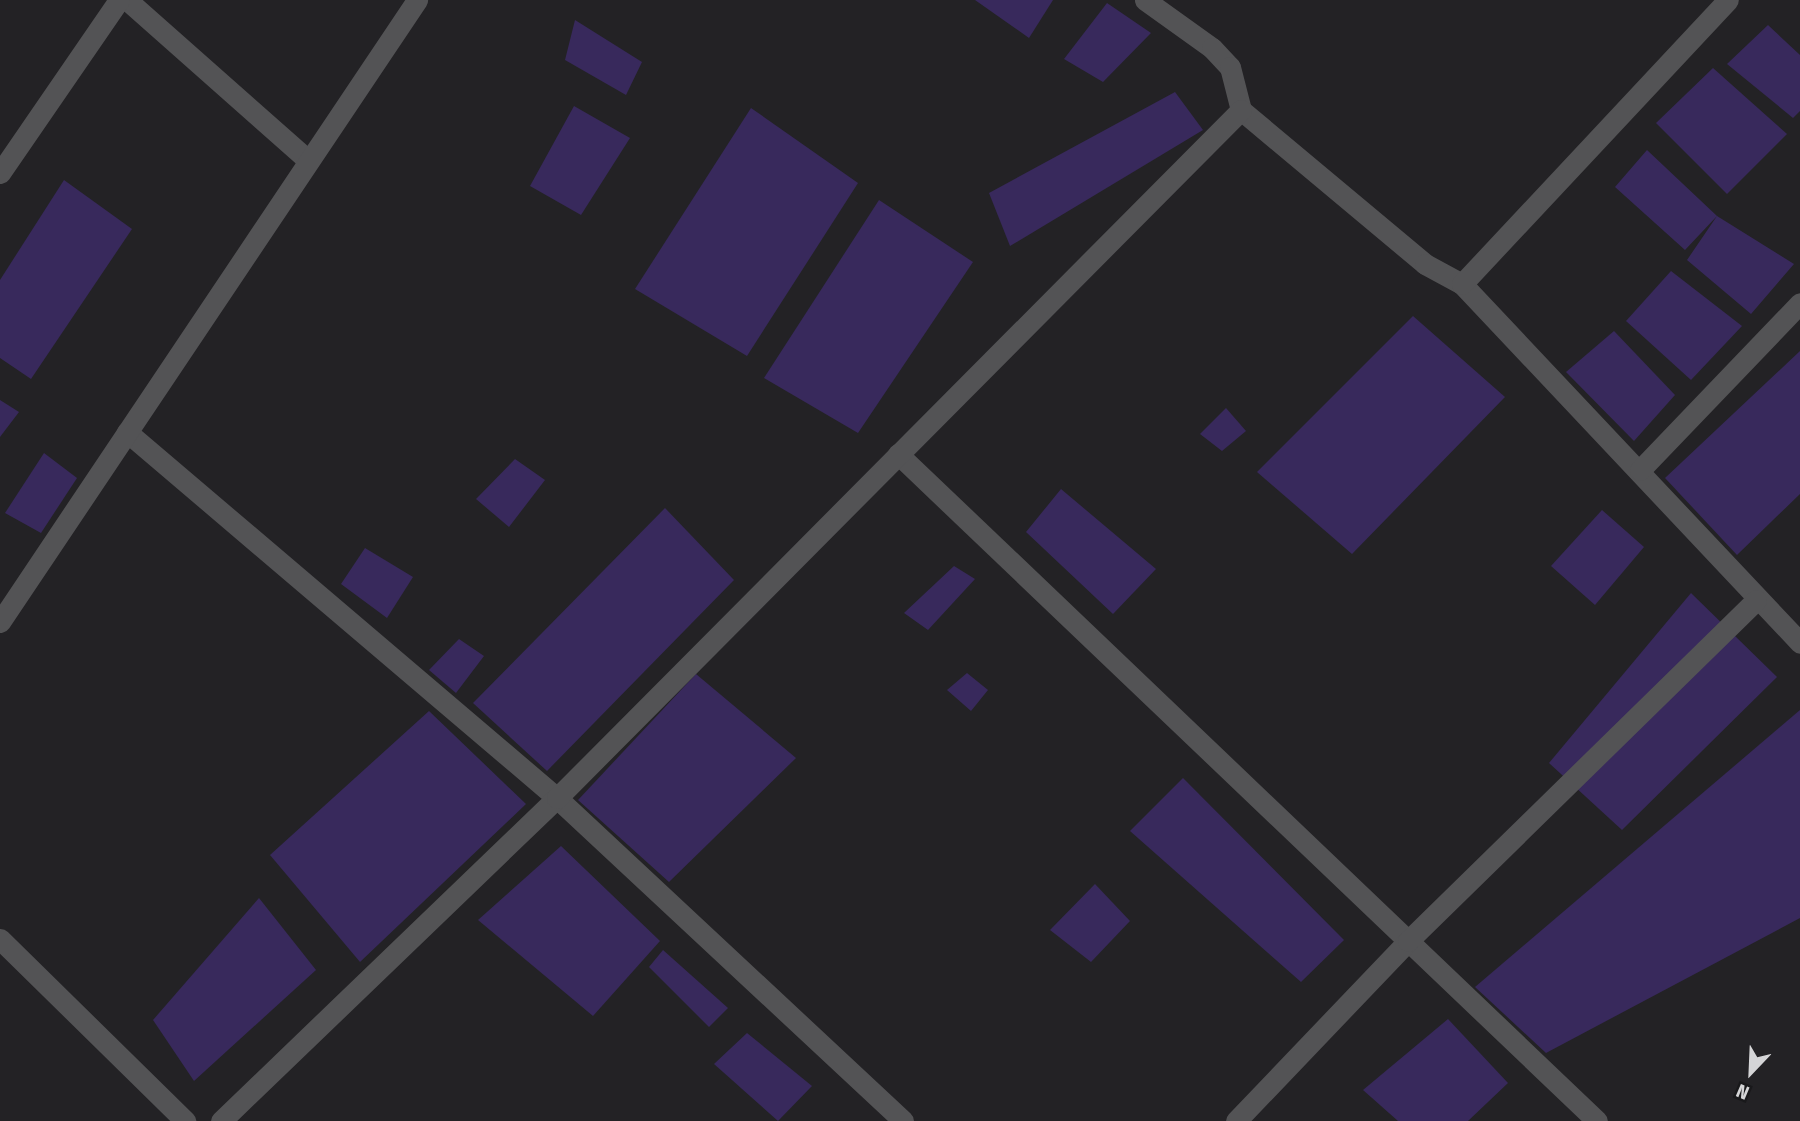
<!DOCTYPE html>
<style>
body{margin:0}
#map{position:relative;width:1800px;height:1121px;overflow:hidden;background:#232225;font-family:"Fira Sans Condensed",sans-serif}
div>[style]{position:absolute}
[style*='--x']{left:calc(var(--x)*1px);top:calc(var(--y)*1px);width:calc(var(--w)*1px);rotate:calc(var(--a)*1deg)}
.building>*{inset:0;background:#38295c}
.minor>*{height:21px;margin:-10.5px;padding:0 10.5px;transform-origin:10.5px;border-radius:10.5px;background:#535355}
span{translate:-50% -50%;white-space:nowrap;text-align:center;line-height:1.15;-webkit-text-stroke:6px #19191b;paint-order:stroke}
.north{position:absolute;left:1716px;top:1037px;width:70px;height:70px;-webkit-text-stroke:5px #19191b;paint-order:stroke;rotate:203deg;font-size:19px;font-weight:700;line-height:28px;text-align:center;color:#d5d5d7}
.north::after{content:'';display:block;margin:auto;width:24px;height:32px;background:#d5d5d7;clip-path:polygon(50% 0,100% 100%,50% 72%,0 100%)}
</style>
<div id="map">
<div class="building">
<i style="clip-path:polygon(975px 0,1053px 0,1029px 38px)"></i>
<i style="clip-path:polygon(1107px 3px,1151px 33px,1103px 82px,1064px 59px)"></i>
<i style="clip-path:polygon(575px 20px,642px 62px,626px 95px,565px 60px)"></i>
<i style="clip-path:polygon(1768px 25px,1800px 55px,1800px 111px,1793px 118px,1727px 64px)"></i>
<i style="clip-path:polygon(1713px 68px,1787px 134px,1727px 194px,1656px 123px)"></i>
<i style="clip-path:polygon(1175px 92px,1203px 130px,1010px 246px,989px 193px)"></i>
<i style="clip-path:polygon(574px 106px,630px 138px,581px 215px,530px 186px)"></i>
<i style="clip-path:polygon(751px 108px,858px 183px,747px 356px,635px 289px)"></i>
<i style="clip-path:polygon(1647px 150px,1717px 216px,1794px 264px,1751px 314px,1687px 260px,1717px 216px,1685px 250px,1615px 187px)"></i>
<i style="clip-path:polygon(64px 180px,132px 229px,31px 379px,0 358px,0 280px)"></i>
<i style="clip-path:polygon(879px 200px,973px 262px,858px 433px,764px 378px)"></i>
<i style="clip-path:polygon(1671px 271px,1742px 326px,1691px 380px,1626px 321px)"></i>
<i style="clip-path:polygon(1413px 316px,1505px 397px,1352px 554px,1257px 472px)"></i>
<i style="clip-path:polygon(1614px 331px,1675px 395px,1634px 441px,1566px 372px)"></i>
<i style="clip-path:polygon(1800px 351px,1800px 494px,1737px 555px,1665px 478px)"></i>
<i style="clip-path:polygon(0 400px,19px 412px,0 437px)"></i>
<i style="clip-path:polygon(1226px 408px,1246px 431px,1222px 451px,1200px 434px)"></i>
<i style="clip-path:polygon(44px 453px,77px 478px,41px 533px,5px 513px)"></i>
<i style="clip-path:polygon(515px 459px,545px 480px,509px 527px,476px 499px)"></i>
<i style="clip-path:polygon(1061px 489px,1156px 569px,1113px 614px,1026px 532px)"></i>
<i style="clip-path:polygon(665px 508px,734px 580px,547px 771px,473px 703px)"></i>
<i style="clip-path:polygon(1602px 510px,1644px 547px,1595px 605px,1551px 566px)"></i>
<i style="clip-path:polygon(365px 548px,413px 577px,387px 618px,341px 584px)"></i>
<i style="clip-path:polygon(954px 566px,975px 579px,928px 630px,904px 613px)"></i>
<i style="clip-path:polygon(1691px 593px,1777px 677px,1622px 830px,1549px 763px)"></i>
<i style="clip-path:polygon(459px 639px,484px 656px,456px 693px,429px 670px)"></i>
<i style="clip-path:polygon(967px 673px,988px 690px,971px 711px,947px 690px)"></i>
<i style="clip-path:polygon(696px 674px,796px 758px,669px 882px,578px 800px)"></i>
<i style="clip-path:polygon(1800px 710px,1800px 918px,1546px 1053px,1475px 987px)"></i>
<i style="clip-path:polygon(429px 711px,526px 804px,360px 962px,270px 855px)"></i>
<i style="clip-path:polygon(1183px 778px,1344px 940px,1301px 982px,1130px 831px)"></i>
<i style="clip-path:polygon(561px 846px,660px 941px,593px 1016px,478px 920px)"></i>
<i style="clip-path:polygon(1095px 884px,1130px 921px,1091px 962px,1050px 930px)"></i>
<i style="clip-path:polygon(259px 898px,316px 970px,194px 1081px,153px 1020px)"></i>
<i style="clip-path:polygon(663px 950px,728px 1008px,709px 1027px,649px 967px)"></i>
<i style="clip-path:polygon(1448px 1019px,1508px 1083px,1468px 1121px,1398px 1121px,1363px 1090px)"></i>
<i style="clip-path:polygon(747px 1033px,812px 1086px,778px 1121px,714px 1064px)"></i>
</div>
<div class="minor">
<i style="--x:127;--y:0;--w:242;--a:41.5"></i>
<i style="--x:1145;--y:0;--w:82;--a:35.6"></i>
<i style="--x:1212;--y:48;--w:26;--a:47"></i>
<i style="--x:1230;--y:67;--w:44;--a:75.7"></i>
<i style="--x:1241;--y:110;--w:240;--a:39.9"></i>
<i style="--x:1425;--y:264;--w:42;--a:28.4"></i>
<i style="--x:1462;--y:284;--w:493;--a:46.7"></i>
<i style="--x:0;--y:173;--w:210;--a:-55.5"></i>
<i style="--x:1462;--y:284;--w:389;--a:-46.9"></i>
<i style="--x:127;--y:432;--w:565;--a:40.4"></i>
<i style="--x:557;--y:798;--w:473;--a:43"></i>
<i style="--x:898;--y:454;--w:966;--a:43.66"></i>
<i style="--x:1640;--y:470;--w:231;--a:-46.2"></i>
<i style="--x:0;--y:622;--w:749;--a:-56.16"></i>
<i style="--x:0;--y:939;--w:260;--a:44.5"></i>
<i style="--x:221;--y:1121;--w:466;--a:-43.9"></i>
<i style="--x:557;--y:798;--w:970;--a:-45.17"></i>
<i style="--x:1236;--y:1121;--w:249;--a:-46.3"></i>
<i style="--x:1408;--y:941;--w:487;--a:-44.4"></i>
</div>
<div class="north">N</div>
</div>
